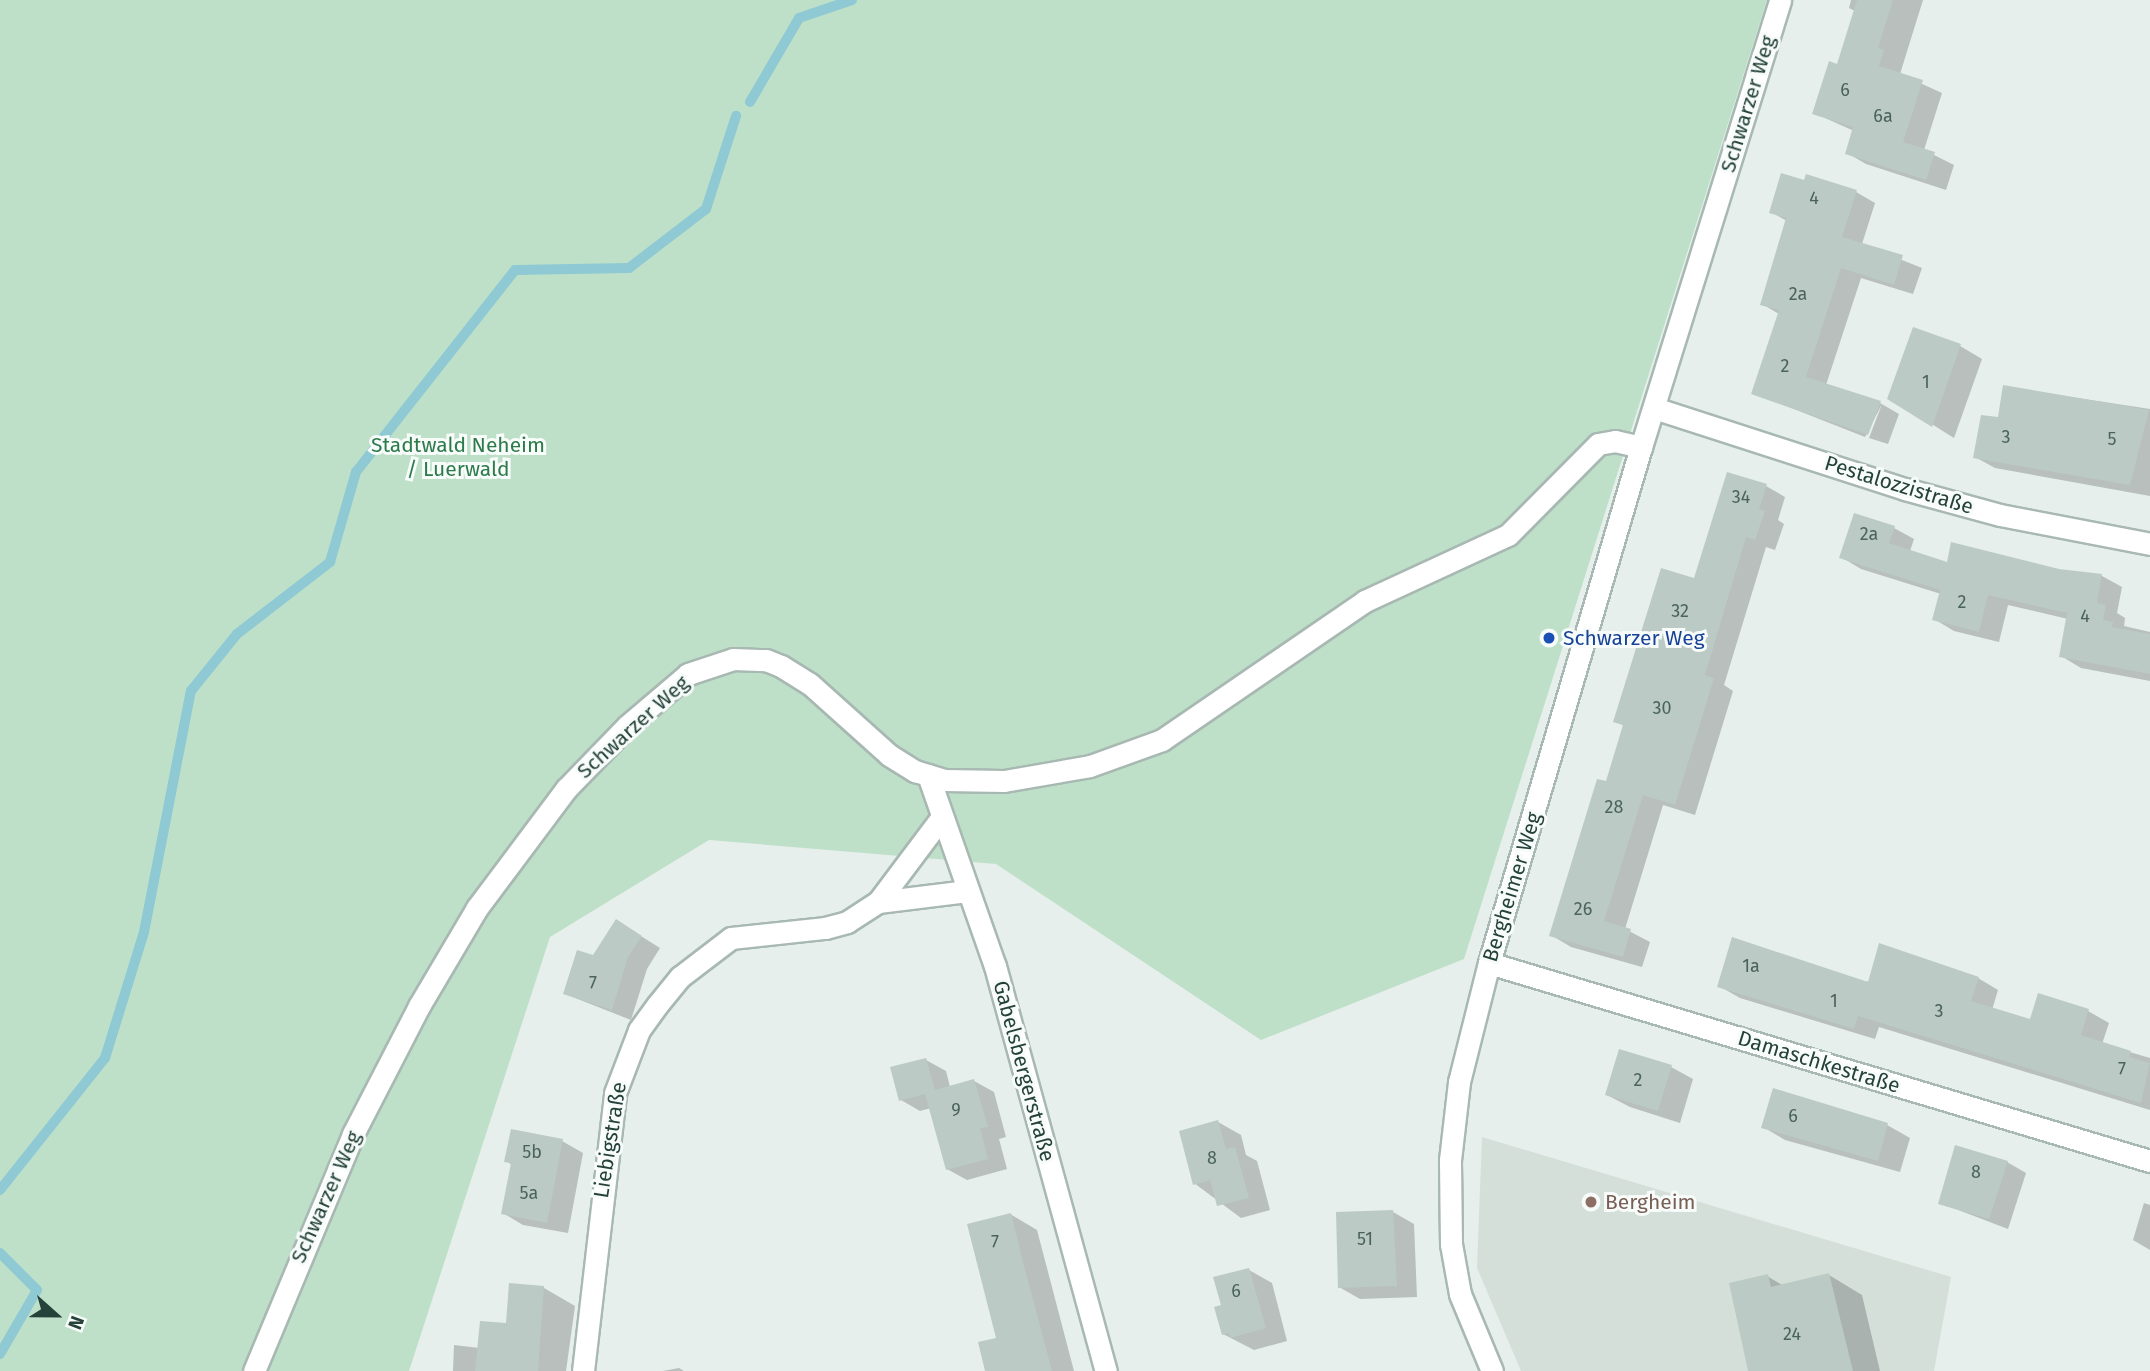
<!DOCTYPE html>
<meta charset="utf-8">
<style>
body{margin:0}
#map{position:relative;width:2150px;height:1371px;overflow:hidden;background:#e6efeb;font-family:"Fira Sans",sans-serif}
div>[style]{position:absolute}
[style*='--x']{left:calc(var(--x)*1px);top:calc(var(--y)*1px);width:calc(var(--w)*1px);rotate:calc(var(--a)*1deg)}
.built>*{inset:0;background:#d4dfda}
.green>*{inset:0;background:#bfe0c8}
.shadow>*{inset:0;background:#0003}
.stream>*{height:10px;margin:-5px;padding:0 5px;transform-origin:5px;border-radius:5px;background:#8ec9d4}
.building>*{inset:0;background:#bbcac4}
.roads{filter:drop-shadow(2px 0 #a8b8b2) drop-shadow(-2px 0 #a8b8b2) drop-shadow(0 2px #a8b8b2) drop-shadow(0 -2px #a8b8b2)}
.minor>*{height:21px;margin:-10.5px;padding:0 10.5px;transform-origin:10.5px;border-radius:10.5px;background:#fff}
.dots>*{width:19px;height:19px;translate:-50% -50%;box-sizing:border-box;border:4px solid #f7fbf9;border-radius:50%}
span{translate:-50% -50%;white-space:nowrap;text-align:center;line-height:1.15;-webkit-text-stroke:6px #f7fbf9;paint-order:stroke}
.number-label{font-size:18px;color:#4a645c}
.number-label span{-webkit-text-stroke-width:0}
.street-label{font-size:21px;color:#24423a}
.park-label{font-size:21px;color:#2d7a4b}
.transit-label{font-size:21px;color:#164399}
.left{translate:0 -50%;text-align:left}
.education-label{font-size:21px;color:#785e54}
.north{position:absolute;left:21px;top:1280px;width:70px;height:70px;-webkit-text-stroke:5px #f7fbf9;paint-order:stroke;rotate:111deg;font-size:19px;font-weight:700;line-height:28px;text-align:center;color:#24423a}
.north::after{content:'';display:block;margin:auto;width:24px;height:32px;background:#24423a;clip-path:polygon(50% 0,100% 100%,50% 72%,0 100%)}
</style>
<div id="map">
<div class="built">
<i style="clip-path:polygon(1482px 1137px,1951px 1277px,1934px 1371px,1521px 1371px,1477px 1268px)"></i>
</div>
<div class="green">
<i style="clip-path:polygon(0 0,1767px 0,1464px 959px,1261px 1040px,996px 864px,709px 840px,550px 937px,409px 1371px,0 1371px)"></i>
</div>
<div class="shadow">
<i style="clip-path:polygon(1851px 0,1923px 0,1900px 74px,1942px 93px,1924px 150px,1954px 165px,1946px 190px,1866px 164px,1847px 153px,1854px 131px,1814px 113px,1838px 66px,1855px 11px,1849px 8px)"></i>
<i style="clip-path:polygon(1856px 192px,1875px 203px,1862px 244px,1922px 268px,1913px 294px,1861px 278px,1826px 385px,1880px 403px,1899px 414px,1888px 444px,1869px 438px,1882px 404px,1865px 437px,1753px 393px,1779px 314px,1762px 304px,1787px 221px,1771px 212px)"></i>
<i style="clip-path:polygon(1960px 346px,1982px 359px,1954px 438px,1890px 398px)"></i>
<i style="clip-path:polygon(2005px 387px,2150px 409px,2150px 496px,1995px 468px,1975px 457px,1999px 419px)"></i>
<i style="clip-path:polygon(1766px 486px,1785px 497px,1778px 520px,1784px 524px,1775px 550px,1766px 547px,1724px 685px,1733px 691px,1695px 815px,1663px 805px,1625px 929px,1650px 942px,1642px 967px,1571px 947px,1551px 935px,1607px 784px,1624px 726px,1616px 721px,1695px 580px)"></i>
<i style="clip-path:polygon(1894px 528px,1914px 539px,1910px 551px,1948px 564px,2102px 576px,2122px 587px,2117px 613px,2125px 618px,2124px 626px,2150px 632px,2150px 681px,2081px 668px,2061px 656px,2068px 619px,2008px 605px,1999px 642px,1954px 631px,1934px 619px,1941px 594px,1861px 569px,1841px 557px)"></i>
<i style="clip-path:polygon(636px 933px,660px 948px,647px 969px,631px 1020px,565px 994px,593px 957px)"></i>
<i style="clip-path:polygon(1978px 978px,1998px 990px,1992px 1010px,2031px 1021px,2088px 1011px,2109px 1023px,2102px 1044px,2150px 1058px,2150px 1110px,1879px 1027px,1875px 1039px,1740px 998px,1719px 986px)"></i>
<i style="clip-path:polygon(926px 1060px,946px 1071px,950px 1087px,974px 1081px,994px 1092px,1006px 1137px,999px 1139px,1007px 1169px,967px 1180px,947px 1169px,931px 1108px,920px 1111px,901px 1100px)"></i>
<i style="clip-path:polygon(1671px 1067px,1693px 1079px,1680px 1123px,1630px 1107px,1607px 1095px)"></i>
<i style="clip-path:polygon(1218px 1122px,1241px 1135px,1246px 1155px,1257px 1161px,1270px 1210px,1241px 1218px,1194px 1183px)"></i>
<i style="clip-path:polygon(1887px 1125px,1910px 1138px,1900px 1172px,1785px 1140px,1763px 1127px)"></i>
<i style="clip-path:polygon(562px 1141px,583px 1153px,568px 1233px,523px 1225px,503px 1213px,512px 1165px,506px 1161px)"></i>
<i style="clip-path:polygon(2007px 1162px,2026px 1173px,2008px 1229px,1940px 1203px)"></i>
<i style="clip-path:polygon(2144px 1203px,2150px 1205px,2150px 1250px,2133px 1240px)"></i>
<i style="clip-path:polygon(1393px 1212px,1414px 1224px,1417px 1297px,1360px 1299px,1339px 1287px)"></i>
<i style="clip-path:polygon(1010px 1214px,1037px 1230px,1074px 1371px,987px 1371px,998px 1339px)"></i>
<i style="clip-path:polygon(1249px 1270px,1272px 1283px,1287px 1341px,1254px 1350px,1223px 1334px,1223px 1306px)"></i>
<i style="clip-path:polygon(1829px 1275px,1862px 1295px,1880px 1371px,1752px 1371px,1767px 1276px,1784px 1286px)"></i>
<i style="clip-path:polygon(511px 1285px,544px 1288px,575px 1306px,566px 1371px,453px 1371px,454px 1345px,479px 1348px,508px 1325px)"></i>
<i style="clip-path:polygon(679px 1368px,684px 1371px,663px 1371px)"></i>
</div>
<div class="stream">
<i style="--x:750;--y:102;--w:97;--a:-59.7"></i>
<i style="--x:799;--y:18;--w:56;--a:-18.8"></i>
<i style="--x:0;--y:1190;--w:169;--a:-51.5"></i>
<i style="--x:105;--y:1058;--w:132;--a:-72.8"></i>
<i style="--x:144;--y:932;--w:246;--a:-79"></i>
<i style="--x:191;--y:691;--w:73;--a:-51.1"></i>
<i style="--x:237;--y:634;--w:118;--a:-37.7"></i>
<i style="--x:330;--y:562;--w:94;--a:-73.9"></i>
<i style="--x:356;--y:472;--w:257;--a:-51.8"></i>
<i style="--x:515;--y:270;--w:114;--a:-1"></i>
<i style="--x:629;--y:268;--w:97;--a:-37.5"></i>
<i style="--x:706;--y:209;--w:98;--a:-72.1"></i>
<i style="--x:0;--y:1253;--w:52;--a:45"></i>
<i style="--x:37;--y:1290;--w:74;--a:120"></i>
</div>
<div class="building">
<i style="clip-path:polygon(1857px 0,1893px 0,1878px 48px,1884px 50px,1879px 66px,1923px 80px,1903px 142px,1935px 152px,1926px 180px,1845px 154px,1853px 127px,1812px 114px,1829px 61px,1837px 64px)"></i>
<i style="clip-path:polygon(1781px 173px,1804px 180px,1806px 174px,1857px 190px,1842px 237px,1903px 255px,1894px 285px,1841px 268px,1806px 377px,1881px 401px,1868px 435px,1751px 394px,1779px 310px,1760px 305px,1786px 218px,1769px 213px)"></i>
<i style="clip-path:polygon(1913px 327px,1961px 344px,1932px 427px,1887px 399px)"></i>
<i style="clip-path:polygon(2003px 385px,2149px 410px,2130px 485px,1973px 458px,1981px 415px,1998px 417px)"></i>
<i style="clip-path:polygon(1727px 472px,1767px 484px,1759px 509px,1765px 511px,1755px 540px,1746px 537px,1705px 675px,1714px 678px,1675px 805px,1643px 795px,1604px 921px,1631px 929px,1623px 957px,1549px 936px,1597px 779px,1606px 781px,1623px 725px,1613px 722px,1661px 568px,1694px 578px)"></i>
<i style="clip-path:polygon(1854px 513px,1895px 526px,1889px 543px,1947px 562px,1951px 542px,2059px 569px,2102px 574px,2097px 603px,2106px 605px,2103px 620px,2113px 622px,2112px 627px,2150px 634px,2150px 674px,2059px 657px,2067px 613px,1988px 595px,1979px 632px,1932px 620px,1940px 590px,1839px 558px)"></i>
<i style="clip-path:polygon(616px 919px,642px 936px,628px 957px,612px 1010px,563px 994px,577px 950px,593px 955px)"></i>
<i style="clip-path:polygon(1732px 937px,1868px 982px,1879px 943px,1979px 977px,1971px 1001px,2030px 1019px,2038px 993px,2089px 1009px,2081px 1035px,2131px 1051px,2129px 1057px,2150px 1063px,2141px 1103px,1858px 1016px,1854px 1029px,1717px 987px)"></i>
<i style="clip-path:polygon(1619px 1049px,1672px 1065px,1658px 1111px,1605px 1095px)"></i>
<i style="clip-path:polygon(926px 1058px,935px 1090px,974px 1079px,988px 1127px,980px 1128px,988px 1159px,946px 1170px,925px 1094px,899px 1101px,890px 1067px)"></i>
<i style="clip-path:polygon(1773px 1088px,1888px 1123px,1878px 1161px,1761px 1128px)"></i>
<i style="clip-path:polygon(1218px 1120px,1226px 1149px,1235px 1147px,1249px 1198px,1217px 1206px,1210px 1180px,1193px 1185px,1179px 1131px)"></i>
<i style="clip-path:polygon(511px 1129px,563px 1139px,547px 1223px,501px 1214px,511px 1163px,504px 1162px)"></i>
<i style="clip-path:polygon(1955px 1145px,2008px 1161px,1989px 1219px,1938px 1204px)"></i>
<i style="clip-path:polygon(1393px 1210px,1397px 1286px,1338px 1288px,1336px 1212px)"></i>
<i style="clip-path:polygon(1011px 1213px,1023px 1262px,1052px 1371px,985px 1371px,978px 1342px,996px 1338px,967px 1224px)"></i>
<i style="clip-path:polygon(1249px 1268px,1266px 1328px,1230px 1338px,1229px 1333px,1222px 1335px,1214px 1307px,1221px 1305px,1213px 1277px)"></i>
<i style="clip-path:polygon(1829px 1273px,1853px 1371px,1748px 1371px,1729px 1283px,1768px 1274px,1771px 1287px)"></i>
<i style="clip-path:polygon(509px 1283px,544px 1286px,538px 1371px,475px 1371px,480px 1321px,506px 1323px)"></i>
</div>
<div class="roads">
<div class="minor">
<i style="--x:1654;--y:408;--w:264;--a:17.9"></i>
<i style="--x:1905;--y:489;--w:98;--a:15.3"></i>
<i style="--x:2000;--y:515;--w:153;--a:10.9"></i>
<i style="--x:928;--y:775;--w:202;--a:70.7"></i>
<i style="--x:995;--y:966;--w:420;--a:74.7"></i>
<i style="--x:878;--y:902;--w:105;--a:-53.1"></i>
<i style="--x:1489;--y:963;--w:690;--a:16.68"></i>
<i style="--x:254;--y:1371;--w:257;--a:-67.3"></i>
<i style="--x:353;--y:1134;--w:144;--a:-62.7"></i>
<i style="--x:419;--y:1006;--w:114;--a:-59.4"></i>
<i style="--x:477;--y:908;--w:149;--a:-53.2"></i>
<i style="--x:566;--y:789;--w:88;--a:-45.9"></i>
<i style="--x:627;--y:726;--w:80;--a:-40.4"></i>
<i style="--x:688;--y:674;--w:47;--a:-18.4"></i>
<i style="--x:733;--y:659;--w:33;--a:2"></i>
<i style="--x:766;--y:660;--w:16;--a:22"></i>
<i style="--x:781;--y:666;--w:34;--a:32"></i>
<i style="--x:810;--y:684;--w:106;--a:41.9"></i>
<i style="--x:889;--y:755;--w:31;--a:32"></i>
<i style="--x:915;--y:771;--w:30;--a:17"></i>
<i style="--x:944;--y:780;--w:60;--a:1"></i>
<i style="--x:1004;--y:781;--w:87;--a:-9.9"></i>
<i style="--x:1090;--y:766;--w:77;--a:-19.9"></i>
<i style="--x:1162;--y:740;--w:246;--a:-34.4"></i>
<i style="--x:1365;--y:601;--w:157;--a:-24.8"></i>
<i style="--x:1508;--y:535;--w:128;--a:-45.3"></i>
<i style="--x:1598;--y:444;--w:17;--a:-10"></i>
<i style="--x:1615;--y:441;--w:27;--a:13"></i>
<i style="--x:583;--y:1371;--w:280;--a:-83.4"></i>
<i style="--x:615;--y:1093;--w:67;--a:-69.1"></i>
<i style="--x:639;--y:1030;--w:32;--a:-54"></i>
<i style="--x:658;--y:1004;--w:35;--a:-51"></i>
<i style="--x:680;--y:977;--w:64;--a:-37.4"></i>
<i style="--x:731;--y:938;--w:95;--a:-6.1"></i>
<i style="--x:825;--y:928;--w:23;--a:-15"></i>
<i style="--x:847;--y:922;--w:37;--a:-33"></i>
<i style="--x:878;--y:902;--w:90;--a:-7"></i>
<i style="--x:1492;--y:1371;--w:83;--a:-112.6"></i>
<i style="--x:1460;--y:1294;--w:51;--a:-100.2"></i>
<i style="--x:1451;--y:1244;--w:84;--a:-90.7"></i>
<i style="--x:1450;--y:1160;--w:79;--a:-83.4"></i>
<i style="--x:1459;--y:1082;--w:123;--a:-75.9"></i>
<i style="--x:1489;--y:963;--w:538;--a:-73.59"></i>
<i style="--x:1641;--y:447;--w:468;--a:-72.7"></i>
</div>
</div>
<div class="dots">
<i style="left:1549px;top:638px;background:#1a4fb4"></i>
<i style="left:1591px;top:1202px;background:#8d6e63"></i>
</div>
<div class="number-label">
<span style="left:1845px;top:90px">6</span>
<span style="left:1883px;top:116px">6a</span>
<span style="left:1814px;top:198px">4</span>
<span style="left:1798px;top:294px">2a</span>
<span style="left:1785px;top:366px">2</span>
<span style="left:1926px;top:382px">1</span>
<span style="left:2006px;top:437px">3</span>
<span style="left:2112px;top:439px">5</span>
<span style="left:1741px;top:497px">34</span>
<span style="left:1869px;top:534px">2a</span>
<span style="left:1962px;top:602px">2</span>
<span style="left:1680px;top:611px">32</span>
<span style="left:2085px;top:616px">4</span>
<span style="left:1662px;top:708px">30</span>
<span style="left:1614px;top:807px">28</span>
<span style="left:1583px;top:909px">26</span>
<span style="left:1751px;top:966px">1a</span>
<span style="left:593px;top:983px">7</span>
<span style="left:1834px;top:1001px">1</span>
<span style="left:1939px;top:1011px">3</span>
<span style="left:2122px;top:1069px">7</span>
<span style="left:1638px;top:1080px">2</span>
<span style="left:956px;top:1110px">9</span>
<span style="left:1793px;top:1116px">6</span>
<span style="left:532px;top:1152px">5b</span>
<span style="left:1212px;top:1158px">8</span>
<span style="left:1976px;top:1172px">8</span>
<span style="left:529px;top:1193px">5a</span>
<span style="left:1365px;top:1239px">51</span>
<span style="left:995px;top:1242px">7</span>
<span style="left:1236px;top:1291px">6</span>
<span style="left:1792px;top:1334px">24</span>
</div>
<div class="street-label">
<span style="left:1748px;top:104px;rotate:-73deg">Schwarzer Weg</span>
<span style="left:1899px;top:485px;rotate:17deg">Pestalozzistraße</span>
<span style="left:633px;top:727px;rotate:-42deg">Schwarzer Weg</span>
<span style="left:1512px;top:887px;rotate:-73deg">Bergheimer Weg</span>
<span style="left:1819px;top:1062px;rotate:17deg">Damaschkestraße</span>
<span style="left:1024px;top:1071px;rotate:75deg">Gabelsbergerstraße</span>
<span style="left:610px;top:1140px;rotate:-81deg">Liebigstraße</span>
<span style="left:326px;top:1197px;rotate:-66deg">Schwarzer Weg</span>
</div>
<div class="park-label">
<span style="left:458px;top:457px">Stadtwald Neheim<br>/ Luerwald</span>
</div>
<div class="transit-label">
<span class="left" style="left:1563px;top:638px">Schwarzer Weg</span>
</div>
<div class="education-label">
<span class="left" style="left:1605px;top:1202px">Bergheim</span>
</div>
<div class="north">N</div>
</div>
